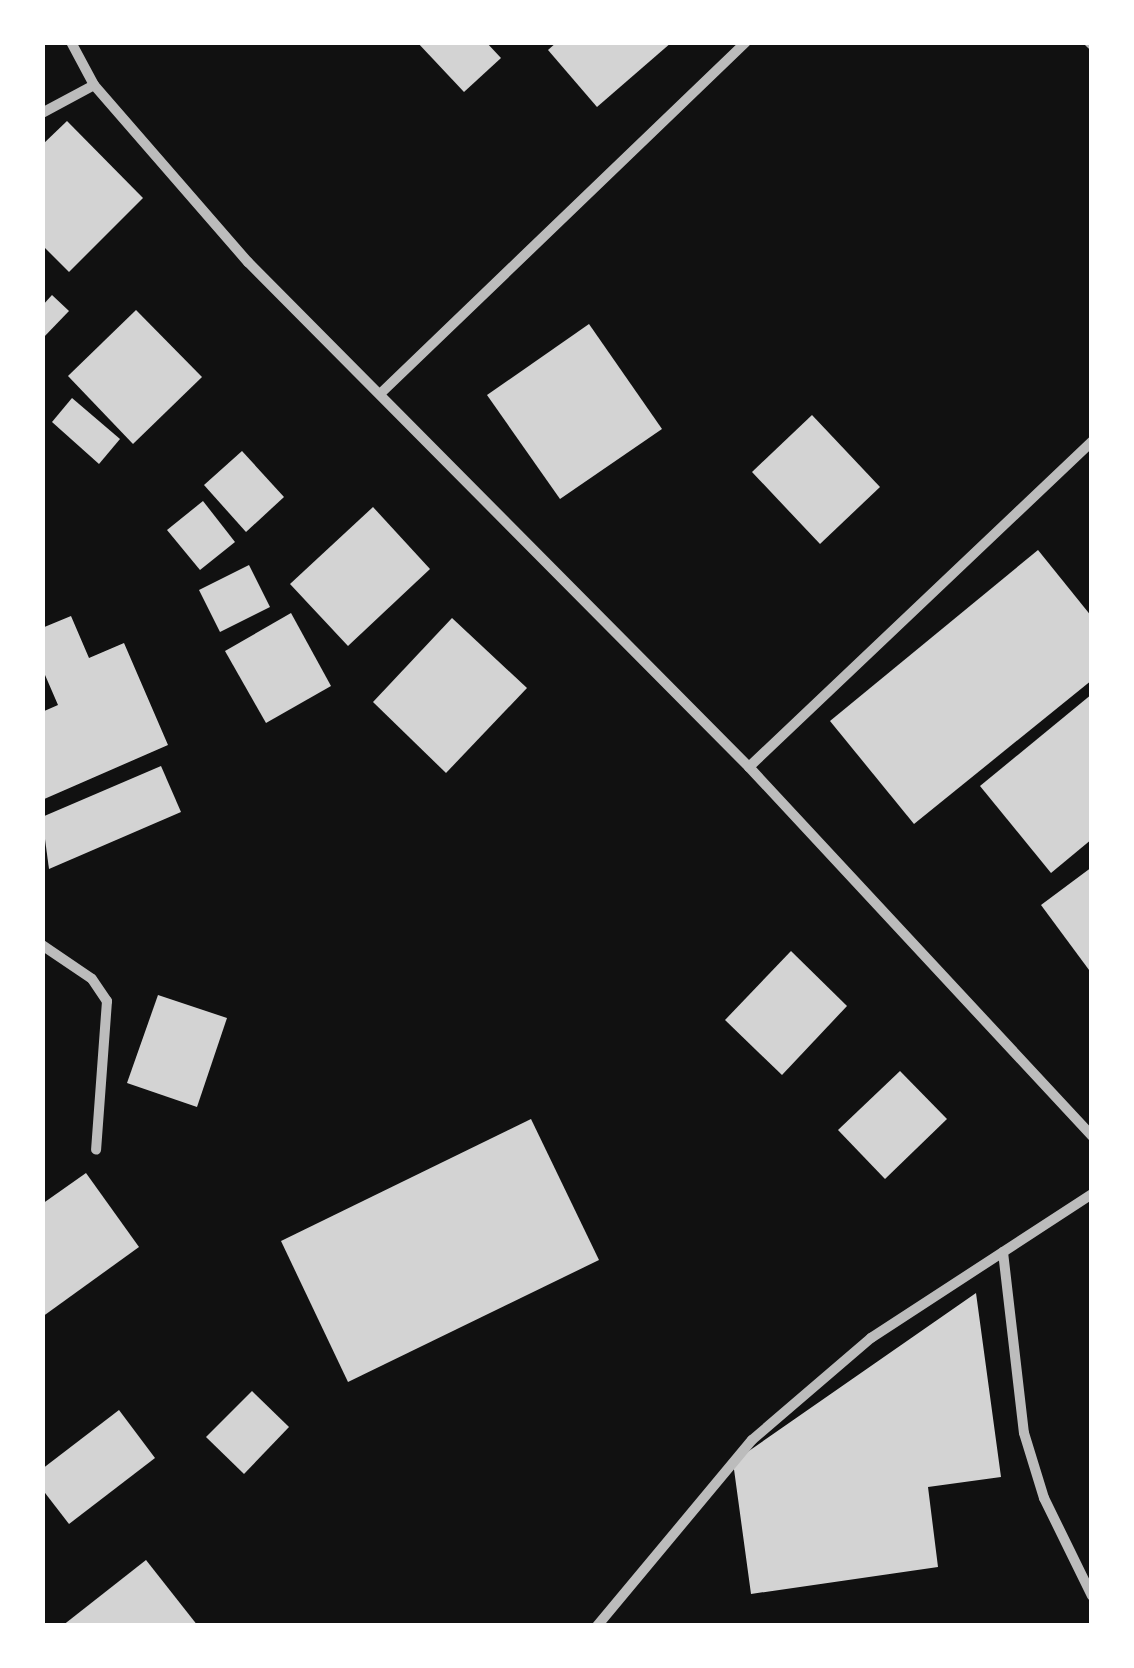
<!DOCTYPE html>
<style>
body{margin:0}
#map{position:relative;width:1134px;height:1668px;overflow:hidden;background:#111;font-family:Lora,serif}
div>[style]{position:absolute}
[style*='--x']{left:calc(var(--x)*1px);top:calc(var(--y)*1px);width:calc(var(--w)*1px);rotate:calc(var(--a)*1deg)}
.building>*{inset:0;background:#d3d3d3}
.minor>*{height:10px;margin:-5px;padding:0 5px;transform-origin:5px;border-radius:5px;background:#bcbcbc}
span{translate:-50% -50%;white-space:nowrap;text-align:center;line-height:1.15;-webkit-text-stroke:10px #fff;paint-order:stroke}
.frame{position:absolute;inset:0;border:45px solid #fff;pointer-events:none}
</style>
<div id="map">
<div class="building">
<i style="clip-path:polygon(417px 42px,486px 42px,501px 58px,464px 92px)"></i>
<i style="clip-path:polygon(557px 42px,672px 42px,597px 107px,548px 50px)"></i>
<i style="clip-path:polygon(67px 121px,143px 198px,69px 272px,42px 245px,42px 145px)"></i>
<i style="clip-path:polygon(52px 295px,69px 311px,42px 339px,42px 306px)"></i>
<i style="clip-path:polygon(136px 310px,202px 377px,133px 444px,68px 376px)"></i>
<i style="clip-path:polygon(589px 324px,662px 429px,560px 499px,487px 395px)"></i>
<i style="clip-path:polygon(72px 398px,120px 439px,99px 464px,52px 422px)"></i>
<i style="clip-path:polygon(812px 415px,880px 487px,820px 544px,752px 472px)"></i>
<i style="clip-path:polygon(242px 451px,284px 497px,246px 532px,204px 485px)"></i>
<i style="clip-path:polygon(203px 501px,235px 542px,200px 570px,167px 530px)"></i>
<i style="clip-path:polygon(373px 507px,430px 569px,348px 646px,290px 584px)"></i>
<i style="clip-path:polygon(1038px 550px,1092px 617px,1092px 680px,914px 824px,830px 721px)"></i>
<i style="clip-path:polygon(249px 565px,270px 607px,220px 632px,199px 590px)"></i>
<i style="clip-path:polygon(291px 613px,331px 686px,266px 723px,225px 651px)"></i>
<i style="clip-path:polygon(71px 616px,89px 658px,124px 643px,168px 745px,42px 800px,42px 712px,58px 705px,42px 668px,42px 628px)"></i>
<i style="clip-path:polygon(452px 618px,527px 688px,446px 773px,373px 702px)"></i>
<i style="clip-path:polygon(1092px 694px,1092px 839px,1051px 873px,980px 786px)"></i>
<i style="clip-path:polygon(161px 766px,181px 812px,49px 869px,42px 817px)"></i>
<i style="clip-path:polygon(1092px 867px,1092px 974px,1041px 905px)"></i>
<i style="clip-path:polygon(791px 951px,847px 1006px,782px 1075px,725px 1020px)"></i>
<i style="clip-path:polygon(158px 995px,227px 1018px,197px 1107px,127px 1083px)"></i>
<i style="clip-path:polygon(900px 1071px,947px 1119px,885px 1179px,838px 1130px)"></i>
<i style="clip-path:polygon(531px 1119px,599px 1260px,348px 1382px,281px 1241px)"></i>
<i style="clip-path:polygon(86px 1173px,139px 1247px,42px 1317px,42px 1204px)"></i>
<i style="clip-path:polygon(976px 1293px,1001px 1477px,928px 1487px,938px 1567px,751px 1594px,733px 1462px)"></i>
<i style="clip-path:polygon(252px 1391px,289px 1427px,244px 1474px,206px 1437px)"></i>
<i style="clip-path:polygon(119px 1410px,155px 1458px,69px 1524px,42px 1489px,42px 1469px)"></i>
<i style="clip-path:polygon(146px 1560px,198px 1626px,62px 1626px)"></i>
</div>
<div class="minor">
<i style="--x:71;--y:42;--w:49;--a:61.9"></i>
<i style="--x:94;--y:85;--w:235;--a:49"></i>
<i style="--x:248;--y:262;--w:711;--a:45.23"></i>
<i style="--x:749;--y:767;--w:504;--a:47.09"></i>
<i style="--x:1089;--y:42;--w:4;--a:45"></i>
<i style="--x:42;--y:113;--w:59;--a:-28.3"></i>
<i style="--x:381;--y:393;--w:506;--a:-43.88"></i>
<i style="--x:749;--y:767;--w:473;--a:-43.5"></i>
<i style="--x:42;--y:945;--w:60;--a:34.2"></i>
<i style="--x:92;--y:979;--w:27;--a:56"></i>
<i style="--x:107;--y:1001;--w:149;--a:94.2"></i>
<i style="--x:1003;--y:1252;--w:182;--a:83.4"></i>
<i style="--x:1024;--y:1433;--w:68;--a:72.9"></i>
<i style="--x:1044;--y:1498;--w:109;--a:63.9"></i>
<i style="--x:597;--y:1626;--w:242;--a:-50.2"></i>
<i style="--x:752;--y:1440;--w:157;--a:-40.6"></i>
<i style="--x:871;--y:1338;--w:264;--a:-33.1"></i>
</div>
<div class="frame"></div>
</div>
